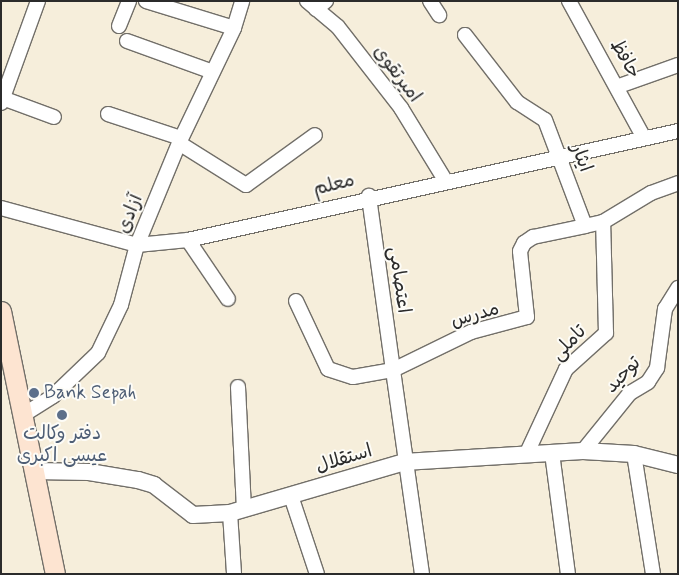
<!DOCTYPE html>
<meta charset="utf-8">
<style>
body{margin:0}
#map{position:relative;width:679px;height:575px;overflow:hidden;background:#f6eedb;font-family:Mynerve,"Playpen Sans Arabic",sans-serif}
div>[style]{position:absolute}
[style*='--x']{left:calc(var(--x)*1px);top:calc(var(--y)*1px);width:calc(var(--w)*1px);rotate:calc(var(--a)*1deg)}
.roads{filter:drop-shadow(1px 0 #726f69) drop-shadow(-1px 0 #726f69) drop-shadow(0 1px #726f69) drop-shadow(0 -1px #726f69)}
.minor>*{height:14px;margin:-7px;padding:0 7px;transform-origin:7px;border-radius:7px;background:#fff}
.tertiary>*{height:16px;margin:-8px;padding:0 8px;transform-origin:8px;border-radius:8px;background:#fff}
.secondary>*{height:19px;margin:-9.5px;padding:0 9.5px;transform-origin:9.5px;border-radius:9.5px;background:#fde4d1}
.dots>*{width:14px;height:14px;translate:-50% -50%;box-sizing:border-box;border:2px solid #fdfcf7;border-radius:50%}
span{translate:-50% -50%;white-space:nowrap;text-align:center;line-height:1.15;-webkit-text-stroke:4px #fdfcf7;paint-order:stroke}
.street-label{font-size:19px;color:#2b2b2b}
.service-label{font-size:19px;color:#4e5e75}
.left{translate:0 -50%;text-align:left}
.frame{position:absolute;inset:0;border:2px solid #2b2b2b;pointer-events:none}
</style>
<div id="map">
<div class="roads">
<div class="minor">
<i style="--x:146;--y:1;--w:92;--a:17.1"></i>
<i style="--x:307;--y:1;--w:40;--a:40"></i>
<i style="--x:338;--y:27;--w:103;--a:52.1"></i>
<i style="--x:401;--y:108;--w:84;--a:58.6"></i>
<i style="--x:430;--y:1;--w:17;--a:57"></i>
<i style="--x:569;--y:1;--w:156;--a:61.3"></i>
<i style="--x:316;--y:9;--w:13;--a:-39"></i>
<i style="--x:119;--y:26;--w:27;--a:-68"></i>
<i style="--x:465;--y:35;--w:85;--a:52.2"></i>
<i style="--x:517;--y:102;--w:33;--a:33"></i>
<i style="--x:545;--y:120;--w:113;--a:69.3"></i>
<i style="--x:585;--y:226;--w:18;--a:-13"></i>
<i style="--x:603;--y:222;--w:56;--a:-31.1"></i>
<i style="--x:651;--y:193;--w:29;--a:-20"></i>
<i style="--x:127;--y:41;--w:91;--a:19.8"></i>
<i style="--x:619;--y:86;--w:63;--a:-19.6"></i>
<i style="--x:5;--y:99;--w:52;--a:20.2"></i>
<i style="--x:1;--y:103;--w:109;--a:-70.1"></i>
<i style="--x:108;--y:114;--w:77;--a:18.2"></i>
<i style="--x:179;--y:143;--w:79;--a:32.1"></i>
<i style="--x:246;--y:185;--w:85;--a:-35.9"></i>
<i style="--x:1;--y:208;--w:141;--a:15.2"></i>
<i style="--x:137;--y:245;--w:51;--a:-5.6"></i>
<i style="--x:188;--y:240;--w:502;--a:-12.54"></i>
<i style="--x:188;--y:240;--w:71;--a:55.9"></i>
<i style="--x:296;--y:301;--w:75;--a:64.8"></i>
<i style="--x:328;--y:369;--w:26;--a:18"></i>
<i style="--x:353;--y:377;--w:41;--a:-9.9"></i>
<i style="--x:393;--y:370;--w:176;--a:-97.9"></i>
<i style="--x:238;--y:387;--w:122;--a:87.2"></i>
<i style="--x:23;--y:415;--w:36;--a:-32"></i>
<i style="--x:53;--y:396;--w:62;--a:-43.7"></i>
<i style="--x:98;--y:353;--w:53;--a:-64.4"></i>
<i style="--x:121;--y:305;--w:62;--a:-75.1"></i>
<i style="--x:137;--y:245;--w:110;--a:-67.6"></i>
<i style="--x:179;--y:143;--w:127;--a:-64.4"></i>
<i style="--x:234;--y:28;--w:28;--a:-73"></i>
<i style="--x:583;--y:451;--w:75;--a:-51"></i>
<i style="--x:630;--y:393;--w:21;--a:-31"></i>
<i style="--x:648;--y:382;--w:17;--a:-57"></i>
<i style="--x:657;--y:368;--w:60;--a:-82.3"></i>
<i style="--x:665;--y:309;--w:25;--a:-58"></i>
<i style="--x:552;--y:453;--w:122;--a:82.5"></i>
<i style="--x:634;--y:454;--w:121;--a:81"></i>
<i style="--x:526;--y:455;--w:95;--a:-65.1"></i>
<i style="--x:566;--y:369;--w:54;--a:-42"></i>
<i style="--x:606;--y:333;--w:111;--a:-91.5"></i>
<i style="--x:291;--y:496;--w:82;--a:71.6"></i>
<i style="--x:230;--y:513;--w:61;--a:86.2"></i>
<i style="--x:422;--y:574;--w:206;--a:-98.1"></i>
<i style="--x:393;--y:370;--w:87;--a:-26"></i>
<i style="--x:471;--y:332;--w:58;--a:-15"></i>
<i style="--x:527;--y:317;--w:66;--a:-96.1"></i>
<i style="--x:520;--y:251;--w:9;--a:-63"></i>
<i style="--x:524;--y:243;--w:11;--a:-34"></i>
<i style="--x:533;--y:237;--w:53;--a:-11.9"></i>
</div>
<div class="tertiary">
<i style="--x:34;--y:471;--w:55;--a:1"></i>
<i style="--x:89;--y:472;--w:50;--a:9.3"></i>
<i style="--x:138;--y:480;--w:17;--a:17"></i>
<i style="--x:154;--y:485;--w:49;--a:37.6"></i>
<i style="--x:193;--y:515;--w:37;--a:-3"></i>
<i style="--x:230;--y:513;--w:181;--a:-16.3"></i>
<i style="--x:404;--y:462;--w:179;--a:-3.5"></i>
<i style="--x:583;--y:451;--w:51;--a:3.4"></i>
<i style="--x:634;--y:454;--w:45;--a:14"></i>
</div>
<div class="secondary">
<i style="--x:1;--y:311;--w:268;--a:78.4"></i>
</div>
</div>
<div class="dots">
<i style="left:34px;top:393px;background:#5c6f8a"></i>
<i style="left:62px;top:415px;background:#5c6f8a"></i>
</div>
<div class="street-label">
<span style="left:625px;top:59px;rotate:60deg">حافظ</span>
<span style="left:397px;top:74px;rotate:53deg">امیرتقوی</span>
<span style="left:581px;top:158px;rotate:69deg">ایثار</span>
<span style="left:334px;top:185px;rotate:-14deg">معلم</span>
<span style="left:130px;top:214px;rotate:-68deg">آزادی</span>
<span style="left:399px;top:280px;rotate:82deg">اعتصامی</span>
<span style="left:475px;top:315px;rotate:-16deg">مدرس</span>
<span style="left:569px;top:343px;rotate:-46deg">تاملی</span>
<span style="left:623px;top:375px;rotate:-46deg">توحید</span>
<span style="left:344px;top:459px;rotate:-17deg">استقلال</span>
</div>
<div class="service-label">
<span class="left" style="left:44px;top:393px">Bank Sepah</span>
<span style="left:62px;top:445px">دفتر وکالت<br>عیسی اکبری</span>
</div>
<div class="frame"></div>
</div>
